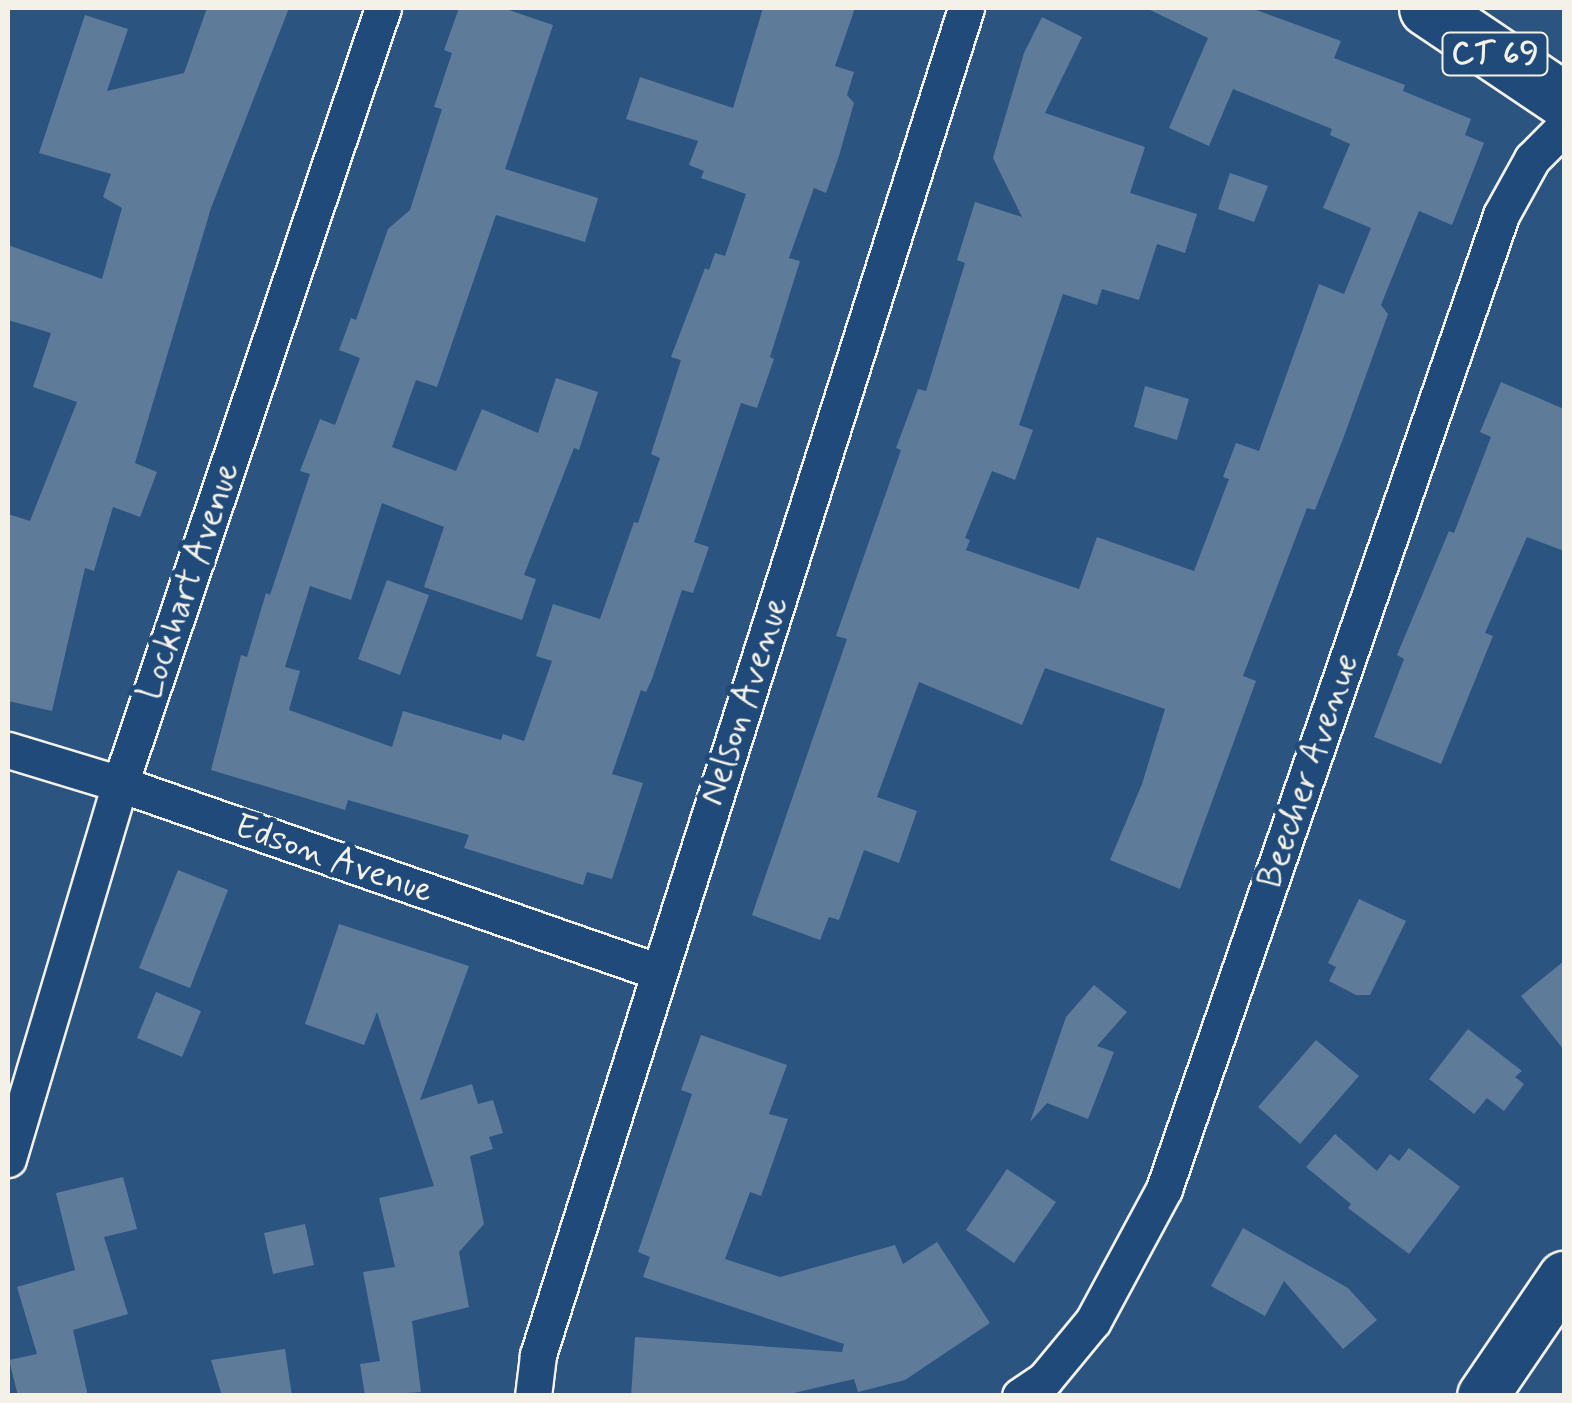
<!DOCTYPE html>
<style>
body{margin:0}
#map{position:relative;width:1572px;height:1403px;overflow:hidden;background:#2c5481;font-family:Mynerve,sans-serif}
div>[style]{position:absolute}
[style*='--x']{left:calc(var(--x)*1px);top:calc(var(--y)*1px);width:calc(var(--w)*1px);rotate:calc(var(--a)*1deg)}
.building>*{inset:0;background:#5e7b9a}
.roads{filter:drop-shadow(2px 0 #f4f1e8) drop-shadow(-2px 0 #f4f1e8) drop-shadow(0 2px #f4f1e8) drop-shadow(0 -2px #f4f1e8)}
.minor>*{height:35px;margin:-17.5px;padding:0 17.5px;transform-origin:17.5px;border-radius:17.5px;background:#1f4a7a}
.secondary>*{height:50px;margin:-25px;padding:0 25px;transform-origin:25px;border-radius:25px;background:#1f4a7a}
.primary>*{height:55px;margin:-27.5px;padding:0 27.5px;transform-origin:27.5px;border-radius:27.5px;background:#1f4a7a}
span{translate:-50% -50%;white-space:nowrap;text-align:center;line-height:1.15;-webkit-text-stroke:10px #1f4a7a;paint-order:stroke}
.shield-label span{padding:2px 8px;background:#1f4a7a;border:2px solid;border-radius:8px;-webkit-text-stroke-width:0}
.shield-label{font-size:32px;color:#f4f1e8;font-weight:700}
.street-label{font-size:35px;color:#f4f1e8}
.frame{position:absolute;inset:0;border:10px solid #f4f1e8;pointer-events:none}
</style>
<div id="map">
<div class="building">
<i style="clip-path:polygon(207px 8px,289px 8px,211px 208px,135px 463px,157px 472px,140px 517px,113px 507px,94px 571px,85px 568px,52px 711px,8px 701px,8px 514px,30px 521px,77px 402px,33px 387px,51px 333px,8px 320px,8px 245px,102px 279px,122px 208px,103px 197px,111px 174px,39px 153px,85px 15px,128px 29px,107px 91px,184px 73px)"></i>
<i style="clip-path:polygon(459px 8px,503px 8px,553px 25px,505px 169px,598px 198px,585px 242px,496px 215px,437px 387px,416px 380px,392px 447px,456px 471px,482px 409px,538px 433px,556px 378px,598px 392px,579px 450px,574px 448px,524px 575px,536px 579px,522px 620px,424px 587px,444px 527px,382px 503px,351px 600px,310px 586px,285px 667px,300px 671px,289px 710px,392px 747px,403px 711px,501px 740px,503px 734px,524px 741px,552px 661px,536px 656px,553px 604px,600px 619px,634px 522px,638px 523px,660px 458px,651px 454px,681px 360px,671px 357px,705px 268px,709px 270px,715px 253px,725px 256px,746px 194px,701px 178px,704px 171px,689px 165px,698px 141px,626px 119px,640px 77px,733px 108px,763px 8px,855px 8px,835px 66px,854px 72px,847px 95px,854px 103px,839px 156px,826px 193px,814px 188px,789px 258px,800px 261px,770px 357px,774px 359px,757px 408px,741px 403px,694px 542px,709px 547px,693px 593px,682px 590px,652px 679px,646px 692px,641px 690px,612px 774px,643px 783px,612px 879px,587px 872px,583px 885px,464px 848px,469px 835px,348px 800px,345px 810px,211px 770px,241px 655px,247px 657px,266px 593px,270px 595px,310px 474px,300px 471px,320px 419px,335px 425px,360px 358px,339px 350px,351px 318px,356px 320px,388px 229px,410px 210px,442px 109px,434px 107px,452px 53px,444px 50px)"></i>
<i style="clip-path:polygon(1146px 8px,1251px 8px,1341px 41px,1334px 58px,1405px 85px,1403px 91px,1471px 119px,1465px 135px,1484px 143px,1452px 225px,1419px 211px,1381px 305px,1388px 314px,1343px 439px,1315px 510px,1307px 508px,1243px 676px,1256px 681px,1180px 889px,1110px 860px,1142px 784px,1165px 709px,1045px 668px,1022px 725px,919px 682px,877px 797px,917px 811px,899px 863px,864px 850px,839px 920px,829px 917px,820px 940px,752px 915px,847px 639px,836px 636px,901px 450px,896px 448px,918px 389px,926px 391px,965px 263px,957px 260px,975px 202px,1022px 217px,993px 158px,1024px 53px,1042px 17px,1082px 37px,1045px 113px,1145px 147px,1130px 193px,1197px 214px,1185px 253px,1157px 244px,1139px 300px,1102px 289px,1097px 305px,1063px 294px,1019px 425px,1033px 430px,1015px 480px,992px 471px,965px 538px,970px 540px,966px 550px,1079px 589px,1097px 537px,1194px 571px,1229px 479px,1223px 477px,1236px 443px,1259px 451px,1319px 284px,1344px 294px,1371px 228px,1323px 208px,1350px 144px,1330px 135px,1332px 129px,1233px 89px,1209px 146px,1169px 128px,1208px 38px)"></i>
<i style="clip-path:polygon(1230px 173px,1268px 186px,1254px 222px,1218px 209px)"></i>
<i style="clip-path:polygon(1501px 382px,1564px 409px,1564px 551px,1527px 537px,1485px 633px,1493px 636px,1441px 764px,1374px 737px,1404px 659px,1397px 655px,1449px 531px,1454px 533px,1491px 437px,1480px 432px)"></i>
<i style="clip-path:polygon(1145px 386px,1189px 399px,1177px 440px,1134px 427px)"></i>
<i style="clip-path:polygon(387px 580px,429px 595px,400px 675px,358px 659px)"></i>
<i style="clip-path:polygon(178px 870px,228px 890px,190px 988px,139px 968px)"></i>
<i style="clip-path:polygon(1359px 899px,1406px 921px,1370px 995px,1356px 995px,1329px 981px,1336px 967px,1328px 963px)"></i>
<i style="clip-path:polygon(339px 924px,469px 966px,420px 1100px,472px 1084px,478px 1104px,493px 1100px,503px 1133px,489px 1137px,493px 1149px,470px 1156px,484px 1224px,459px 1252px,469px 1307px,412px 1321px,421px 1392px,365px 1396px,360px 1364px,380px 1361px,363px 1272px,395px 1267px,379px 1198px,434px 1186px,377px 1012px,364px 1045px,305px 1024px)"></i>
<i style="clip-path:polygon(1564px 961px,1564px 1050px,1521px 996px)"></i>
<i style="clip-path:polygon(1094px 985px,1127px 1012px,1097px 1046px,1114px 1052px,1088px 1119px,1047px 1103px,1030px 1122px,1066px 1017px)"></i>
<i style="clip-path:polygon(156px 992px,201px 1011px,182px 1057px,137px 1038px)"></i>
<i style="clip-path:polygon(1468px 1029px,1522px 1071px,1515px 1077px,1524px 1084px,1504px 1111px,1487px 1098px,1474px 1114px,1429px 1079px)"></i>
<i style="clip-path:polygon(701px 1035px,787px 1065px,769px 1114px,788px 1119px,761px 1196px,750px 1192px,725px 1259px,780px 1277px,895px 1245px,903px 1264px,937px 1242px,990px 1323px,905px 1380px,858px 1392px,854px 1379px,781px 1396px,631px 1396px,635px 1337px,842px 1352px,844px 1344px,643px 1277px,650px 1257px,638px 1252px,692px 1094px,681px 1090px)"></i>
<i style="clip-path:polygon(1316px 1040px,1359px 1076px,1300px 1144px,1258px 1107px)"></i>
<i style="clip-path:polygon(1335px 1134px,1377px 1171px,1390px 1154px,1399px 1161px,1409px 1148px,1460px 1187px,1409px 1254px,1348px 1208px,1351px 1204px,1306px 1167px)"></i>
<i style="clip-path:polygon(1007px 1169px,1056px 1202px,1014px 1263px,966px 1230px)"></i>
<i style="clip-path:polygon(123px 1177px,137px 1229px,104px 1237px,128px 1314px,73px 1330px,88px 1396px,18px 1396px,9px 1360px,37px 1354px,17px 1287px,75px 1270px,56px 1193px)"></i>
<i style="clip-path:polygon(305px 1224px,314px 1265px,273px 1274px,264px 1233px)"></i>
<i style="clip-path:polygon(1243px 1228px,1348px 1288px,1377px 1320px,1343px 1349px,1284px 1281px,1265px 1316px,1211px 1286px)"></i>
<i style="clip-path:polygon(285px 1349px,292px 1396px,222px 1396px,211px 1360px)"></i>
</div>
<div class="roads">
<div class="minor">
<i style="--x:8;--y:750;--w:117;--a:16.9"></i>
<i style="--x:120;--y:784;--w:571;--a:19.23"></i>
<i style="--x:8;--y:1159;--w:391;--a:-73.4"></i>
<i style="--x:120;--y:784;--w:819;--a:-71.28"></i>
<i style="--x:533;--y:1396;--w:41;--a:-83"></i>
<i style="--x:538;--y:1355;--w:1413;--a:-72.37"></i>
<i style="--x:1020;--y:1396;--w:30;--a:-34"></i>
<i style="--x:1045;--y:1379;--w:75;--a:-50.4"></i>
<i style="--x:1093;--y:1321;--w:150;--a:-61.7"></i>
<i style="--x:1164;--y:1189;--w:1031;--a:-70.91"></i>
<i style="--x:1501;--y:215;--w:64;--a:-61"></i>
<i style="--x:1532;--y:159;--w:45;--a:-45"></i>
</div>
<div class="secondary">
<i style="--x:1483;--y:1396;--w:144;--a:-55.8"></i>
</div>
<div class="primary">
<i style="--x:1427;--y:8;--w:165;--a:33.9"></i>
</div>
</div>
<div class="shield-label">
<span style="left:1495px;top:54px">CT 69</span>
</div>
<div class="street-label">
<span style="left:189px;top:581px;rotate:-71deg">Lockhart Avenue</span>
<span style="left:745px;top:701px;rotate:-72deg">Nelson Avenue</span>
<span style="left:1309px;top:771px;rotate:-71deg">Beecher Avenue</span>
<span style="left:334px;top:859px;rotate:19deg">Edson Avenue</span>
</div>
<div class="frame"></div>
</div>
